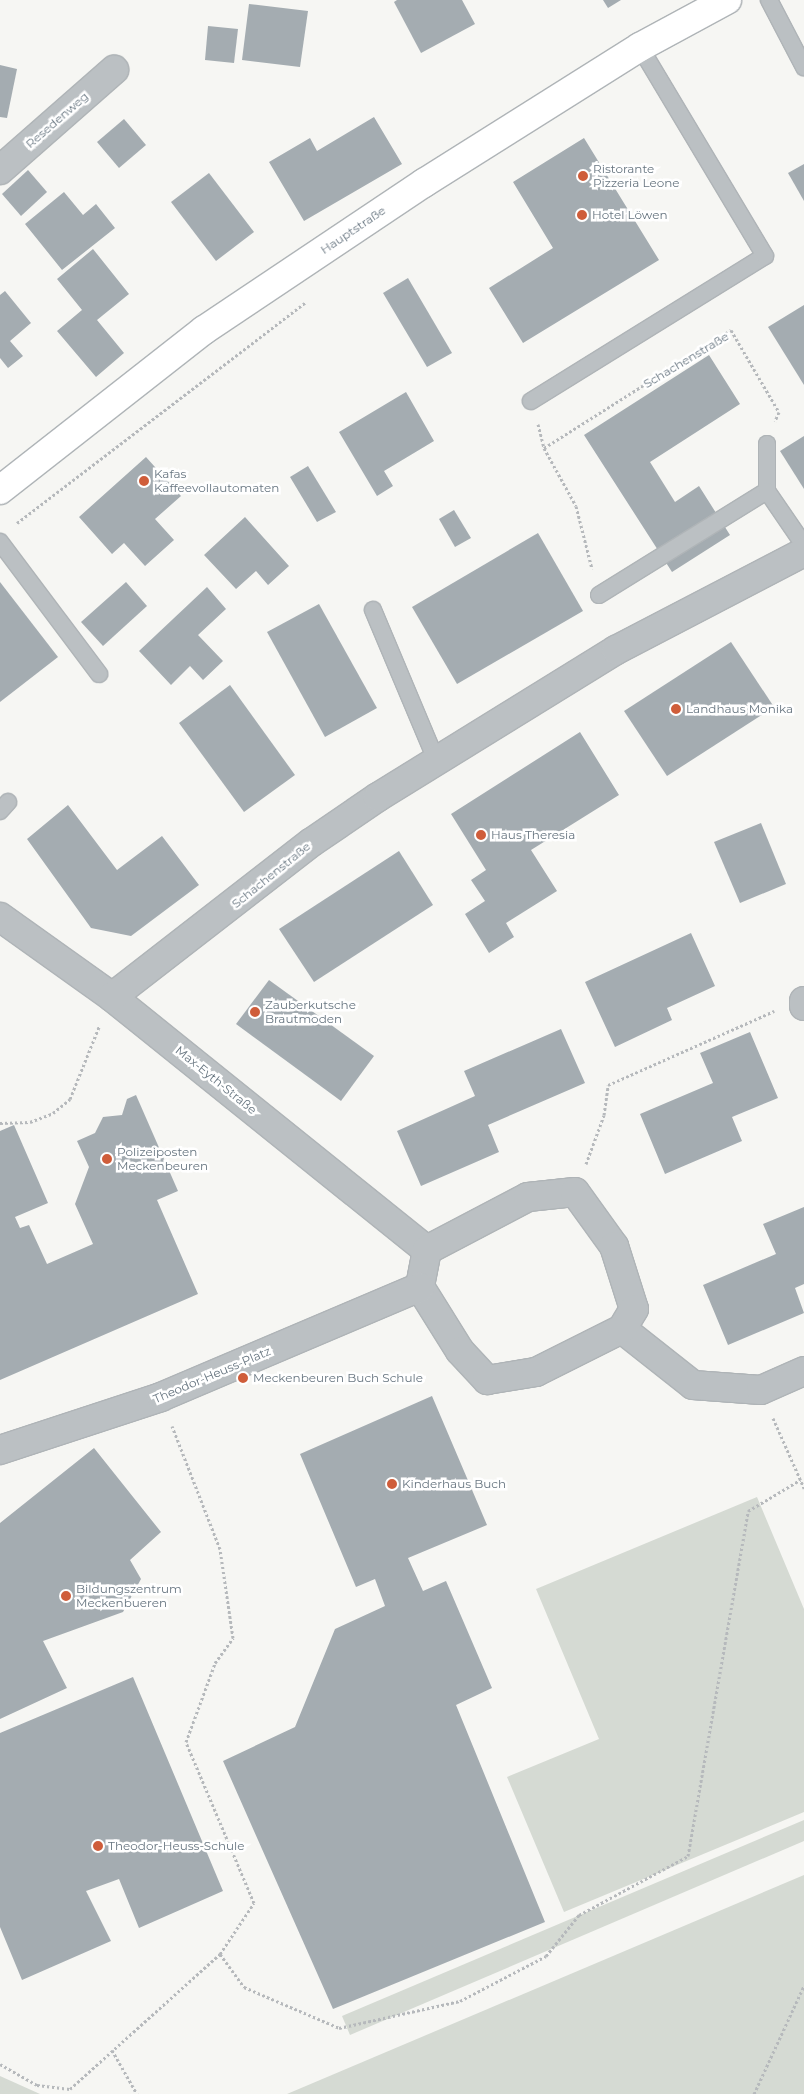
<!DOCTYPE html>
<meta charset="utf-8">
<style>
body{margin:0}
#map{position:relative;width:804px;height:2094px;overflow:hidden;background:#f6f6f3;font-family:Montserrat,sans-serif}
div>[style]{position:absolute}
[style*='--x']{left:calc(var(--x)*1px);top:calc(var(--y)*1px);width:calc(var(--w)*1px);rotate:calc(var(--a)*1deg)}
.green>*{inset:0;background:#d5dad3}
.building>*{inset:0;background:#a4acb1}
.path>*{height:3px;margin-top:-1.5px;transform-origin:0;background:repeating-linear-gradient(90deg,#b6b9bc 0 2.5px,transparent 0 5px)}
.roads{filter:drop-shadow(1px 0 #afb4b7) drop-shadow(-1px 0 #afb4b7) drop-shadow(0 1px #afb4b7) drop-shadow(0 -1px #afb4b7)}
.service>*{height:16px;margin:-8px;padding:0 8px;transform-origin:8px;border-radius:8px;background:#bbc0c3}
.minor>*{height:28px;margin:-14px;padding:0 14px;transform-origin:14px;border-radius:14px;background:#bbc0c3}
.primary>*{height:28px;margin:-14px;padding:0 14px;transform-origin:14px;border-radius:14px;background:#fff}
.dots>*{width:14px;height:14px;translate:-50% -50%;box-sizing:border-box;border:2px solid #fff;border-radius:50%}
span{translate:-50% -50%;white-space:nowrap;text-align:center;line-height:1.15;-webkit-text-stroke:5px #fff;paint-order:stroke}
.street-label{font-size:12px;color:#687681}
.poi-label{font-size:12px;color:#687681}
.left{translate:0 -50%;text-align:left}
</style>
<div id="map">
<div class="green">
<i style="clip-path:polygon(757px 1497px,804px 1609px,804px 1812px,564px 1912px,507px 1777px,599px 1739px,536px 1589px)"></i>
<i style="clip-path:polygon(804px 1820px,804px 1841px,350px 2035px,342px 2016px)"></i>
<i style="clip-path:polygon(804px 1875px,804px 2094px,287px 2094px)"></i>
<i style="clip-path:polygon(0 2076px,40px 2094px,0 2094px)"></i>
</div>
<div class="building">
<i style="clip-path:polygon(397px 0,462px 0,475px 24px,421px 53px,394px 2px)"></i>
<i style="clip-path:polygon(603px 0,621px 0,608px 8px)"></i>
<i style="clip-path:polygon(249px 4px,308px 11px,300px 67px,242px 60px)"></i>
<i style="clip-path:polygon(208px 26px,238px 29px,234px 63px,205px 60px)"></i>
<i style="clip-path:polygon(0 65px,17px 69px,7px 118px,0 117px)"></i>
<i style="clip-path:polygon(374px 117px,402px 164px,304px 221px,269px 162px,310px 138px,317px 151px)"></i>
<i style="clip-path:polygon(124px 119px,146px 145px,119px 168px,97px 142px)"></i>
<i style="clip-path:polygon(584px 138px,659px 260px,523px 343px,489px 288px,553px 248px,513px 182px)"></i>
<i style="clip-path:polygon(804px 164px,804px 201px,788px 173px)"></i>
<i style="clip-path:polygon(28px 170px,47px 192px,21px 216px,2px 194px)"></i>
<i style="clip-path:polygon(209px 173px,254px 232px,216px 261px,171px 202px)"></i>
<i style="clip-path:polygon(64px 192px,83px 215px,96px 204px,115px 228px,62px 270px,25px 224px)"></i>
<i style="clip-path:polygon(93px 249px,129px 294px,97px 320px,124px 353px,96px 377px,57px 331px,82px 310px,57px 279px)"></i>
<i style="clip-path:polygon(408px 278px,452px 353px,427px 367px,383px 293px)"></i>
<i style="clip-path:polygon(5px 291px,31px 323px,10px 341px,23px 356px,8px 368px,0 358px,0 295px)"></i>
<i style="clip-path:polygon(804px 305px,804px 385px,768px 327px)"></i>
<i style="clip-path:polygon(709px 355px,740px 404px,650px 462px,675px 502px,699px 486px,730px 535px,672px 572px,584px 435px)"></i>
<i style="clip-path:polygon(406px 392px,434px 441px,384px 471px,393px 486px,377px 496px,339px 432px)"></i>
<i style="clip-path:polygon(804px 436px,804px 489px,780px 451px)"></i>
<i style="clip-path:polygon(146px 457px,181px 496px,155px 519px,174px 540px,145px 566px,124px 543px,112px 554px,79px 517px)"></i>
<i style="clip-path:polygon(308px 466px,336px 512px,317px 522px,290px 477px)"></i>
<i style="clip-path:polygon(454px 510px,471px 538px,455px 547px,439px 519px)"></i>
<i style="clip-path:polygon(245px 517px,289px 566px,268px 585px,256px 571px,236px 589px,204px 555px)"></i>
<i style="clip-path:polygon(538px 533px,583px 611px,457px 684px,412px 607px)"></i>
<i style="clip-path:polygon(0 582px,58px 657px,0 702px)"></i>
<i style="clip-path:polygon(126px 582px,147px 606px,103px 646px,81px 622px)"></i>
<i style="clip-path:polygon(207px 587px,226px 609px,198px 635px,223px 661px,203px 680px,190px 666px,171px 685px,139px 651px)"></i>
<i style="clip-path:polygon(319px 604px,377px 708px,325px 737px,267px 632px)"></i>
<i style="clip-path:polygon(731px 642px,774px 707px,667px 776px,624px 711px)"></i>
<i style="clip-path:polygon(230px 685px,295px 775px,244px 812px,179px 723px)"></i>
<i style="clip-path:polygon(580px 732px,619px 795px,531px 850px,557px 891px,506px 923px,514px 937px,489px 953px,465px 914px,485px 901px,471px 880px,486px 870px,451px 814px)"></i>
<i style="clip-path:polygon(68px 805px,117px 870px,162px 836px,199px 885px,131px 936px,91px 928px,27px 839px)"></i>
<i style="clip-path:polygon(761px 823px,786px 884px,740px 903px,714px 842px)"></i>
<i style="clip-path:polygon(399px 851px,433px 905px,314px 982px,279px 929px)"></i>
<i style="clip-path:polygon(691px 933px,715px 986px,667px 1008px,672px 1020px,615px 1047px,585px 982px)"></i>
<i style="clip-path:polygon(269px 980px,374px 1056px,341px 1101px,236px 1024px)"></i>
<i style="clip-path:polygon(561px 1029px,585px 1083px,488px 1125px,499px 1152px,421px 1186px,397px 1131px,475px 1096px,464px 1071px)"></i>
<i style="clip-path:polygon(750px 1032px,778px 1098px,732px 1117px,742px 1141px,665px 1174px,640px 1114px,713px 1083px,700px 1053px)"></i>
<i style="clip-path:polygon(136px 1095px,178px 1191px,157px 1200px,198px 1294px,0 1380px,0 1131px,14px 1125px,48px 1203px,15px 1217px,20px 1228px,29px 1225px,47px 1264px,93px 1244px,75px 1204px,89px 1167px,77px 1141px,95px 1133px,103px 1117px,122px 1115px,127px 1099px)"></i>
<i style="clip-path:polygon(804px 1207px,804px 1284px,795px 1288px,804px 1313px,728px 1345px,703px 1285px,776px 1254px,763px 1224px)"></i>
<i style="clip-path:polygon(432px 1396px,487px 1525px,408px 1558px,423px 1591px,446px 1581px,492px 1688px,456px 1705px,545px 1922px,333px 2009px,223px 1761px,295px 1727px,335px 1629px,385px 1606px,375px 1579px,356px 1587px,300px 1454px)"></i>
<i style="clip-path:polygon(94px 1448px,161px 1532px,130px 1560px,141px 1579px,123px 1612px,43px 1641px,67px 1688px,0 1719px,0 1523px)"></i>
<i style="clip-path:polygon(133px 1677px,223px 1891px,139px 1928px,119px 1879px,86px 1891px,111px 1941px,22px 1980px,0 1927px,0 1733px)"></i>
</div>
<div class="path">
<i style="--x:538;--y:424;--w:25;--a:76"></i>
<i style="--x:544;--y:448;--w:66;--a:61.1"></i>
<i style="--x:576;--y:506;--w:65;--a:75.7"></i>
<i style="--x:544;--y:448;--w:221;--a:-32.3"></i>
<i style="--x:731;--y:330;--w:95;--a:59.7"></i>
<i style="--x:779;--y:412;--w:10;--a:114"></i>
<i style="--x:17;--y:523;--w:364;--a:-37.4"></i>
<i style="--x:0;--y:1123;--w:30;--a:-2"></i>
<i style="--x:30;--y:1122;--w:25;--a:-21"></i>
<i style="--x:53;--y:1113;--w:22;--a:-39"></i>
<i style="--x:70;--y:1099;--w:78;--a:-68.1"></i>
<i style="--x:586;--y:1164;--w:52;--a:-69.8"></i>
<i style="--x:604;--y:1115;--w:30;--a:-82"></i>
<i style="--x:608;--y:1085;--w:182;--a:-24"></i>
<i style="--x:773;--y:1418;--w:77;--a:66.1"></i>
<i style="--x:220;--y:1954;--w:41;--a:54"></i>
<i style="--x:244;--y:1987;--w:103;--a:23.3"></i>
<i style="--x:339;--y:2028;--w:124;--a:-12.6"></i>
<i style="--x:460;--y:2001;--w:97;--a:-27.6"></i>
<i style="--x:546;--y:1956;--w:53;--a:-51.2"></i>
<i style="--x:579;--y:1915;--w:124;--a:-28.4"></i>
<i style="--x:688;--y:1856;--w:350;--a:-80.1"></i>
<i style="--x:748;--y:1511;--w:61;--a:-30.8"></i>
<i style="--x:112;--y:2050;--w:51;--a:60.4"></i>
<i style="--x:0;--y:2064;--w:43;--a:29.6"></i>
<i style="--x:37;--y:2085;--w:33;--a:7"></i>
<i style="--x:70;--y:2089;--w:202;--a:-42"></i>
<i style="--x:220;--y:1954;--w:61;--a:-56.3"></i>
<i style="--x:254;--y:1903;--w:175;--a:-112.9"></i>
<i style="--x:186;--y:1742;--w:84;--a:-69.8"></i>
<i style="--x:215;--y:1663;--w:31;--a:-54"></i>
<i style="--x:233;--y:1638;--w:90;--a:-98.3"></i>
<i style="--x:220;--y:1549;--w:132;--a:-111.3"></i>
<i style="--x:754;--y:2094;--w:119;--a:-65.2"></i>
</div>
<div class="roads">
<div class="service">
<i style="--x:769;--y:0;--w:76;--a:62.4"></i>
<i style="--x:531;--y:401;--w:275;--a:-31.8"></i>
<i style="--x:765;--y:256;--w:244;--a:-120.9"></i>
<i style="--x:767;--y:444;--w:47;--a:90"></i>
<i style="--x:0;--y:542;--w:165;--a:53.1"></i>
<i style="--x:599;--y:595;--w:198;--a:-31.8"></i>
<i style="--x:767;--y:491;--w:65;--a:55.6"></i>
<i style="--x:373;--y:610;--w:165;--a:67.2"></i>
<i style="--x:0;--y:811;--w:12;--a:-48"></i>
</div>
<div class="minor">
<i style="--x:0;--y:170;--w:152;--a:-41.3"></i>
<i style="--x:0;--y:917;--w:138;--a:35.5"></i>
<i style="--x:112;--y:997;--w:404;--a:38.8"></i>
<i style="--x:112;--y:997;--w:253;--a:-37.8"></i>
<i style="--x:312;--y:842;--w:80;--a:-34.3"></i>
<i style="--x:378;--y:797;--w:280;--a:-31.7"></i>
<i style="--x:616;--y:650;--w:212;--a:-27.5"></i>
<i style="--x:804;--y:1001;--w:5;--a:90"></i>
<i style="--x:427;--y:1250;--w:38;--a:101"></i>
<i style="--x:420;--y:1287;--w:75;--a:58"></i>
<i style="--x:460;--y:1351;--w:40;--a:47"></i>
<i style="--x:487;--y:1380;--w:50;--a:-9.3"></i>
<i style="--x:536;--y:1372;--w:96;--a:-26.6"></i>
<i style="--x:622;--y:1329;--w:90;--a:38.3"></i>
<i style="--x:693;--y:1385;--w:68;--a:4.2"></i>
<i style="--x:761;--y:1390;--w:47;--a:-23.8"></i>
<i style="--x:427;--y:1250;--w:114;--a:-27.7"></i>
<i style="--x:528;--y:1197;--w:47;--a:-6.1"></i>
<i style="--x:575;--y:1192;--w:67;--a:54.2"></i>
<i style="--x:614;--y:1246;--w:66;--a:72.4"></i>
<i style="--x:634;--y:1309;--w:23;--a:121"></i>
<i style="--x:0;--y:1450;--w:169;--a:-18.2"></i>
<i style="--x:161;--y:1397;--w:281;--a:-23"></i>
</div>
<div class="primary">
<i style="--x:0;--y:490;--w:259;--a:-38.1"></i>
<i style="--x:204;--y:330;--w:265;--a:-33.8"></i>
<i style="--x:424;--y:183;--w:255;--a:-32.2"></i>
<i style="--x:640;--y:47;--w:99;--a:-28.4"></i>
</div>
</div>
<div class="dots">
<i style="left:583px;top:176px;background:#cf5d3a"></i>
<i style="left:582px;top:215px;background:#cf5d3a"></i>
<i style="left:144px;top:481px;background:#cf5d3a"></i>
<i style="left:676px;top:709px;background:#cf5d3a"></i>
<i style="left:481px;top:835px;background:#cf5d3a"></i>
<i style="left:255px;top:1012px;background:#cf5d3a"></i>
<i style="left:107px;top:1159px;background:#cf5d3a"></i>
<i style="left:243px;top:1378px;background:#cf5d3a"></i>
<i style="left:392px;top:1484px;background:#cf5d3a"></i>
<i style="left:66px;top:1596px;background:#cf5d3a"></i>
<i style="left:98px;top:1846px;background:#cf5d3a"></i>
</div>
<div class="street-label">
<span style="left:57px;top:120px;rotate:-41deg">Resedenweg</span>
<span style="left:353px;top:230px;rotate:-34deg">Hauptstraße</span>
<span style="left:686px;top:360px;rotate:-31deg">Schachenstraße</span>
<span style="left:271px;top:875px;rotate:-39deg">Schachenstraße</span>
<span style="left:216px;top:1080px;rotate:39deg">Max-Eyth-Straße</span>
<span style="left:212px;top:1375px;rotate:-23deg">Theodor-Heuss-Platz</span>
</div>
<div class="poi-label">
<span class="left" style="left:593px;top:176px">Ristorante<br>Pizzeria Leone</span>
<span class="left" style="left:592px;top:215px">Hotel Löwen</span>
<span class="left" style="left:154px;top:481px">Kafas<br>Kaffeevollautomaten</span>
<span class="left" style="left:686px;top:709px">Landhaus Monika</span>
<span class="left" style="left:491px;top:835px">Haus Theresia</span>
<span class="left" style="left:265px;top:1012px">Zauberkutsche<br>Brautmoden</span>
<span class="left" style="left:117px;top:1159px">Polizeiposten<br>Meckenbeuren</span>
<span class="left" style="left:253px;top:1378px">Meckenbeuren Buch Schule</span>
<span class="left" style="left:402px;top:1484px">Kinderhaus Buch</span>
<span class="left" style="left:76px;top:1596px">Bildungszentrum<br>Meckenbueren</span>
<span class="left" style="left:108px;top:1846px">Theodor-Heuss-Schule</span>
</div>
</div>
